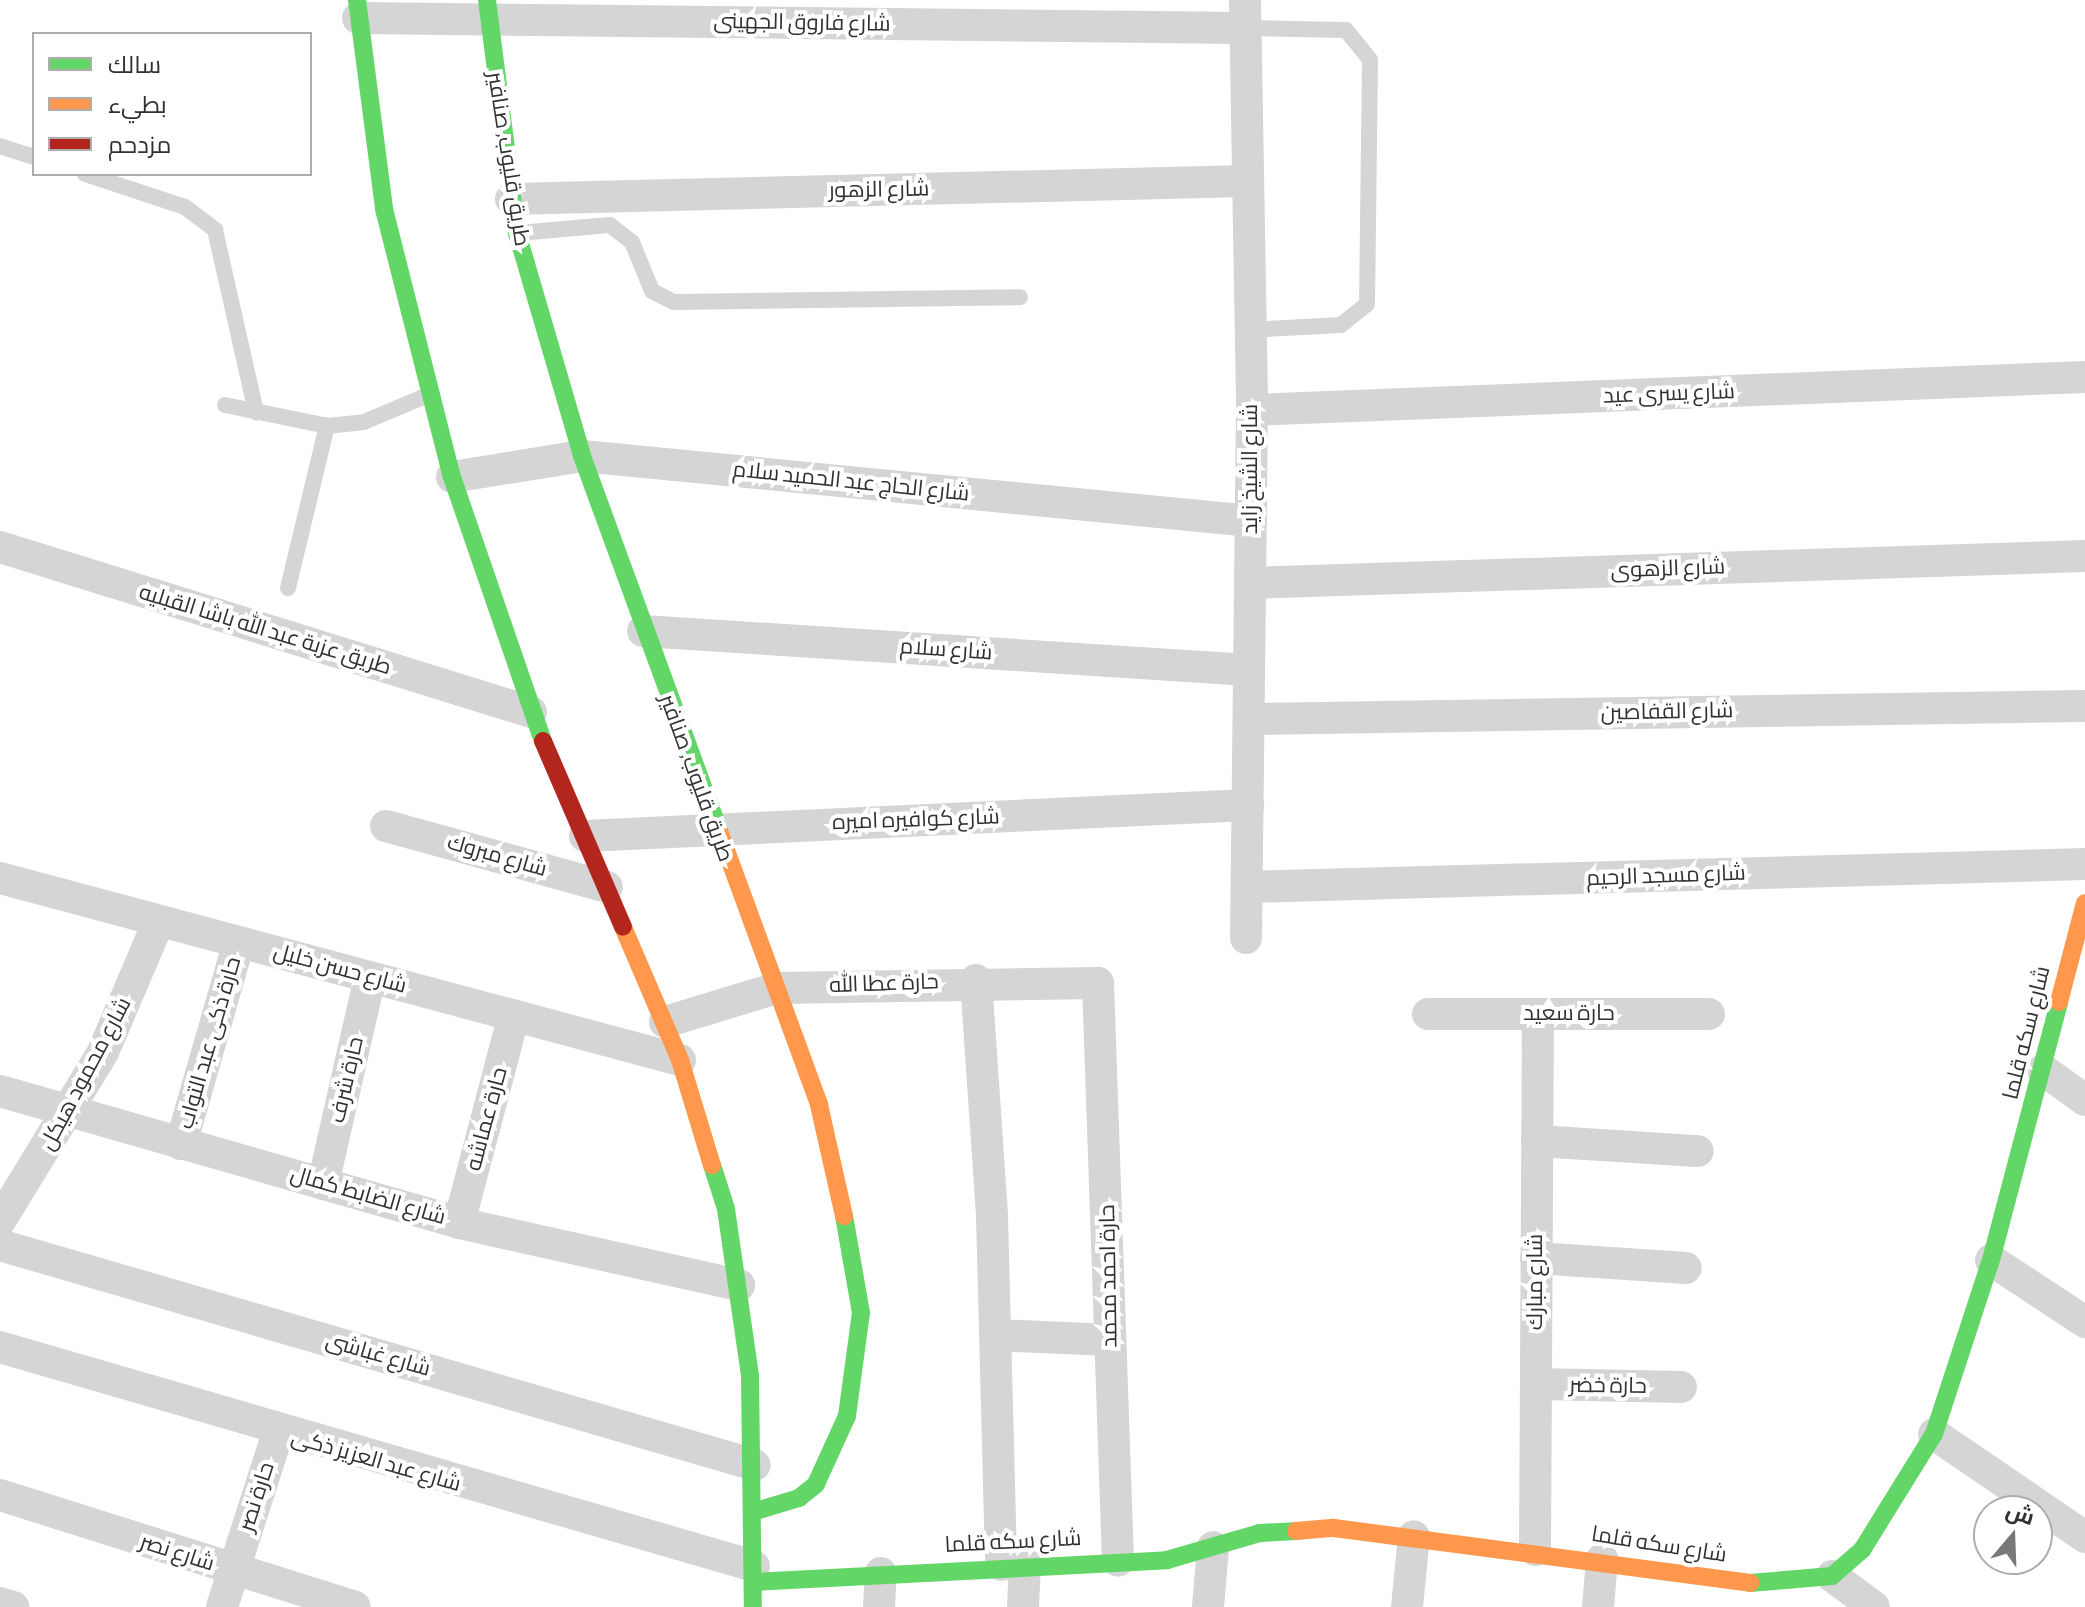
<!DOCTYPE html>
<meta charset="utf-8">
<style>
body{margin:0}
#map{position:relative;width:2085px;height:1607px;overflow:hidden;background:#fff;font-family:"Alegreya Sans",Cairo,sans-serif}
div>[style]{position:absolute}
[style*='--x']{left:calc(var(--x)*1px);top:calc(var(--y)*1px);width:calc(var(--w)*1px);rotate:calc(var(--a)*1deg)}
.lane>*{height:16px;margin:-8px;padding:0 8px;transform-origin:8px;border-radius:8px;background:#d5d5d5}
.street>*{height:32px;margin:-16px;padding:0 16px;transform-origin:16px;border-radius:16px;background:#d5d5d5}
.fast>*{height:18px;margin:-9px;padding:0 9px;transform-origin:9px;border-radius:9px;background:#63d668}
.slow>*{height:18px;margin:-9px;padding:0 9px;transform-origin:9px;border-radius:9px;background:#ff974d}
.jam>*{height:18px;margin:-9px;padding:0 9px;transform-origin:9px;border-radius:9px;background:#b3261e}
span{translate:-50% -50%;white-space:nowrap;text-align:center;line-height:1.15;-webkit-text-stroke:8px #fff;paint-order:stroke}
.street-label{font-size:22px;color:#313131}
.legend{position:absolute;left:32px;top:32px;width:280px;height:144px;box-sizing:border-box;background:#fff;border:2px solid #adadad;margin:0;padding:10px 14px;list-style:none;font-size:24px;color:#313131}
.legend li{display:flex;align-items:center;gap:16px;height:40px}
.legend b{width:40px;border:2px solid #adadad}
.north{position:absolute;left:1973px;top:1495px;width:80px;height:80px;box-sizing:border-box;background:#fff;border:2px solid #adadad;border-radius:50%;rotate:19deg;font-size:22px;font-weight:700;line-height:32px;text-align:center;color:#313131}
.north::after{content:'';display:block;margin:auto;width:28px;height:36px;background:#797979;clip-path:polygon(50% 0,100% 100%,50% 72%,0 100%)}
</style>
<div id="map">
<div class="lane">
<i style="--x:1245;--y:28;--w:101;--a:1.1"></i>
<i style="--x:1346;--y:30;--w:38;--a:51"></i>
<i style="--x:1370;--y:60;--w:244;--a:90.7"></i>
<i style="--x:1367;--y:304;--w:33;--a:141"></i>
<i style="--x:1341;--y:325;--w:91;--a:176.9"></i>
<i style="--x:0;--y:146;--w:36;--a:18"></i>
<i style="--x:85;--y:174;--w:105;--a:18.3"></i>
<i style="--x:185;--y:207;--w:38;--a:37"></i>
<i style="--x:215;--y:230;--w:187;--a:77.3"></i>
<i style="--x:519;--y:233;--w:91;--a:-5"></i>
<i style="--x:610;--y:225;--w:28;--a:38"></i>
<i style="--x:632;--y:242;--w:53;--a:67.8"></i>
<i style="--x:652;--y:291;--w:25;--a:27"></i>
<i style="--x:674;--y:302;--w:346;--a:-0.8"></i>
<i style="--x:225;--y:405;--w:104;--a:11.6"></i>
<i style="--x:327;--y:426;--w:37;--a:-6"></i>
<i style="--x:364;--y:422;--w:69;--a:-22.9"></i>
<i style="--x:288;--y:588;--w:167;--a:-76.5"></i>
</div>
<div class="street">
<i style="--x:1245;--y:0;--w:410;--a:89"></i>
<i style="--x:1252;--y:410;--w:528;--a:90.65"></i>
<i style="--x:358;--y:18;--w:887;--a:0.65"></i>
<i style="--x:511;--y:199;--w:735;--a:-1.4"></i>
<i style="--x:1252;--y:410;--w:834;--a:-2.27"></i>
<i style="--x:452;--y:477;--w:132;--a:-9.2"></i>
<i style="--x:582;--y:456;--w:672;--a:5.55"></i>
<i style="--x:0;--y:547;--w:556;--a:17.26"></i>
<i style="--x:1250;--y:583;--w:835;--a:-1.85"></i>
<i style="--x:643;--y:631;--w:607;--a:3.68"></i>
<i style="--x:1249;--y:719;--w:836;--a:-0.89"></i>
<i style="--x:386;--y:826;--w:229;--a:15.4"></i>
<i style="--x:585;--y:836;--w:664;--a:-2.68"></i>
<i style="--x:0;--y:878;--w:704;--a:14.98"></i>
<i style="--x:1247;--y:887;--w:838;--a:-1.57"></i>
<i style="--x:976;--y:980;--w:237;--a:86.1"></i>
<i style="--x:992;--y:1216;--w:349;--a:88.5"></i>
<i style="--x:1428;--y:1014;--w:281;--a:0"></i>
<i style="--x:665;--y:1022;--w:117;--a:-16.9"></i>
<i style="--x:777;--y:988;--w:321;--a:-0.9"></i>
<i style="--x:1098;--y:983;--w:578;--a:88.02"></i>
<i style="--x:2043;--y:1070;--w:52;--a:35.5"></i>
<i style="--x:0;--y:1091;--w:478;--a:16"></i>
<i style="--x:459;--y:1223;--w:287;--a:12.5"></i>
<i style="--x:1537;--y:1141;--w:161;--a:3.6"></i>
<i style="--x:181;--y:1144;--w:210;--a:-74"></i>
<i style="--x:323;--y:1184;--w:212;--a:-77.2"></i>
<i style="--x:0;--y:1221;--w:198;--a:-58.6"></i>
<i style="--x:103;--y:1052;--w:142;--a:-66.9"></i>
<i style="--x:459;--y:1223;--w:215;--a:-75.2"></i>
<i style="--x:0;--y:1245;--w:786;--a:16.25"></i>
<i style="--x:1536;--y:1258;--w:150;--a:3.8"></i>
<i style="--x:1991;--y:1260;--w:113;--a:33.4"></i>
<i style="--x:996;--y:1335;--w:114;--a:2.5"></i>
<i style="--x:0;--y:1347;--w:785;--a:16.2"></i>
<i style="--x:1536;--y:1384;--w:145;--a:1.2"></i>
<i style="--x:1934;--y:1434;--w:183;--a:34.3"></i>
<i style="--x:0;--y:1495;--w:372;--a:17.5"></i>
<i style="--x:1535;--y:1550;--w:536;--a:-89.68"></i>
<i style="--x:1832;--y:1576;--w:52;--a:36.4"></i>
<i style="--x:0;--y:1603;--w:14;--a:17"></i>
<i style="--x:222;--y:1607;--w:183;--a:-72.2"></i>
<i style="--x:879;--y:1607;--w:34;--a:-87"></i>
<i style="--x:1023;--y:1607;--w:44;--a:-87.4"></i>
<i style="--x:1208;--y:1607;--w:60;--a:-85.2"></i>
<i style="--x:1407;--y:1607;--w:71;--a:-84.4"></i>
<i style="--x:1598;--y:1607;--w:48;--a:-85.2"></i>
</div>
<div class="fast">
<i style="--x:357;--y:0;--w:211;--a:82.6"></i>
<i style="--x:384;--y:209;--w:276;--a:75.8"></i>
<i style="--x:452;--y:477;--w:279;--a:71"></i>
<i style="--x:487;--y:0;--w:235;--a:82.7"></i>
<i style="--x:517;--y:233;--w:232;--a:73.7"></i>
<i style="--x:582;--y:456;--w:399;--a:69.9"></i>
<i style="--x:712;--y:1165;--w:46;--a:72.3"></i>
<i style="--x:726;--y:1209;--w:169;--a:81.8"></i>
<i style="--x:750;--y:1376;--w:231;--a:89.3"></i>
<i style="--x:756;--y:1511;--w:45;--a:-16.8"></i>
<i style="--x:799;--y:1498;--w:22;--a:-39"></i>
<i style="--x:816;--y:1484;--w:75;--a:-65.5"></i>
<i style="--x:847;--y:1416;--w:104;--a:-82.3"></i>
<i style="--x:861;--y:1313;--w:98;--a:-99.9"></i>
<i style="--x:754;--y:1582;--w:414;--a:-3"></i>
<i style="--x:1167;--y:1560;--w:97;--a:-16.2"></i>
<i style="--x:1260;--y:1533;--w:36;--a:-3"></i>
<i style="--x:1750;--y:1583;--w:82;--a:-4.9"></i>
<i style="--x:1832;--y:1576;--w:40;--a:-41"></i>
<i style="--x:1862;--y:1550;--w:137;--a:-58.2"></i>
<i style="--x:1934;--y:1434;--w:183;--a:-71.9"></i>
<i style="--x:1991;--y:1260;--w:267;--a:-75.2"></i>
</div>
<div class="slow">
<i style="--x:719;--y:831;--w:292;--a:69.9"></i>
<i style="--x:819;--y:1105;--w:114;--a:77.3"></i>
<i style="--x:623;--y:927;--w:145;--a:66.8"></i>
<i style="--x:680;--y:1060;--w:110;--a:73.1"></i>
<i style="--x:2059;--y:1002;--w:102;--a:-75.3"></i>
<i style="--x:1296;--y:1531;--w:38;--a:-5"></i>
<i style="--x:1334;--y:1528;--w:420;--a:7.5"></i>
</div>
<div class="jam">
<i style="--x:543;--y:741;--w:202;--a:66.7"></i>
</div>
<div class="street-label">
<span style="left:802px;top:23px;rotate:1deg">شارع فاروق الجهينى</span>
<span style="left:508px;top:159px;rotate:81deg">طريق قليوب, صنافير</span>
<span style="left:879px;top:190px;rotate:-1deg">شارع الزهور</span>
<span style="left:1669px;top:394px;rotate:-2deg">شارع يسرى عيد</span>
<span style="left:1251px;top:469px;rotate:-90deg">شارع الشيخ زايد</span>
<span style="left:851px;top:482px;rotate:6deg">شارع الحاج عبد الحميد سلام</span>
<span style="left:1668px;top:569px;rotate:-2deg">شارع الزهوى</span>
<span style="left:265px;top:630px;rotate:17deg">طريق عزبة عبد الله باشا القبليه</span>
<span style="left:946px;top:650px;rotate:4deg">شارع سلام</span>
<span style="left:1667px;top:712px;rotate:-1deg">شارع القفاصين</span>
<span style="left:696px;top:778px;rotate:70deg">طريق قليوب, صنافير</span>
<span style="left:916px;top:820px;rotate:-2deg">شارع كوافيره اميره</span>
<span style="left:497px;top:856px;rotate:16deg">شارع مبروك</span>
<span style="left:1666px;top:876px;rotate:-2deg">شارع مسجد الرحيم</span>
<span style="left:340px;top:969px;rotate:15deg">شارع حسن خليل</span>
<span style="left:884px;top:984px;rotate:-2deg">حارة عطا الله</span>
<span style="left:1569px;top:1014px">حارة سعيد</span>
<span style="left:2027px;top:1033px;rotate:-76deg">شارع سكه قلما</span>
<span style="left:210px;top:1043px;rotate:-74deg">حارة ذكى عبد التواب</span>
<span style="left:86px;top:1074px;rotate:-62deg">شارع محمود هيكل</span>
<span style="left:347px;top:1080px;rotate:-77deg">حارة شرف</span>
<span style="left:487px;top:1119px;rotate:-75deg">حارة عماشه</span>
<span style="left:368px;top:1196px;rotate:16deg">شارع الضابط كمال</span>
<span style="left:1109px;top:1276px;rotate:-91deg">حارة احمد محمد</span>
<span style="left:1536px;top:1282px;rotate:-90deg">شارع مبارك</span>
<span style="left:378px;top:1355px;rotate:16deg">شارع غباشى</span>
<span style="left:1608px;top:1386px;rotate:1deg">حارة خضر</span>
<span style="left:376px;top:1461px;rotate:16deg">شارع عبد العزيز ذكى</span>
<span style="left:257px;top:1497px;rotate:-72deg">حارة نصر</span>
<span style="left:1013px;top:1542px;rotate:-3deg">شارع سكه قلما</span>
<span style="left:1659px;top:1545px;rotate:9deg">شارع سكه قلما</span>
<span style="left:177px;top:1553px;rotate:18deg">شارع نصر</span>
</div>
<ul class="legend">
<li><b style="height:10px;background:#63d668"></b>سالك</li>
<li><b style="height:10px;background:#ff974d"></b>بطيء</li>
<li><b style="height:10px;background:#b3261e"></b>مزدحم</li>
</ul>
<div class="north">ش</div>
</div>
